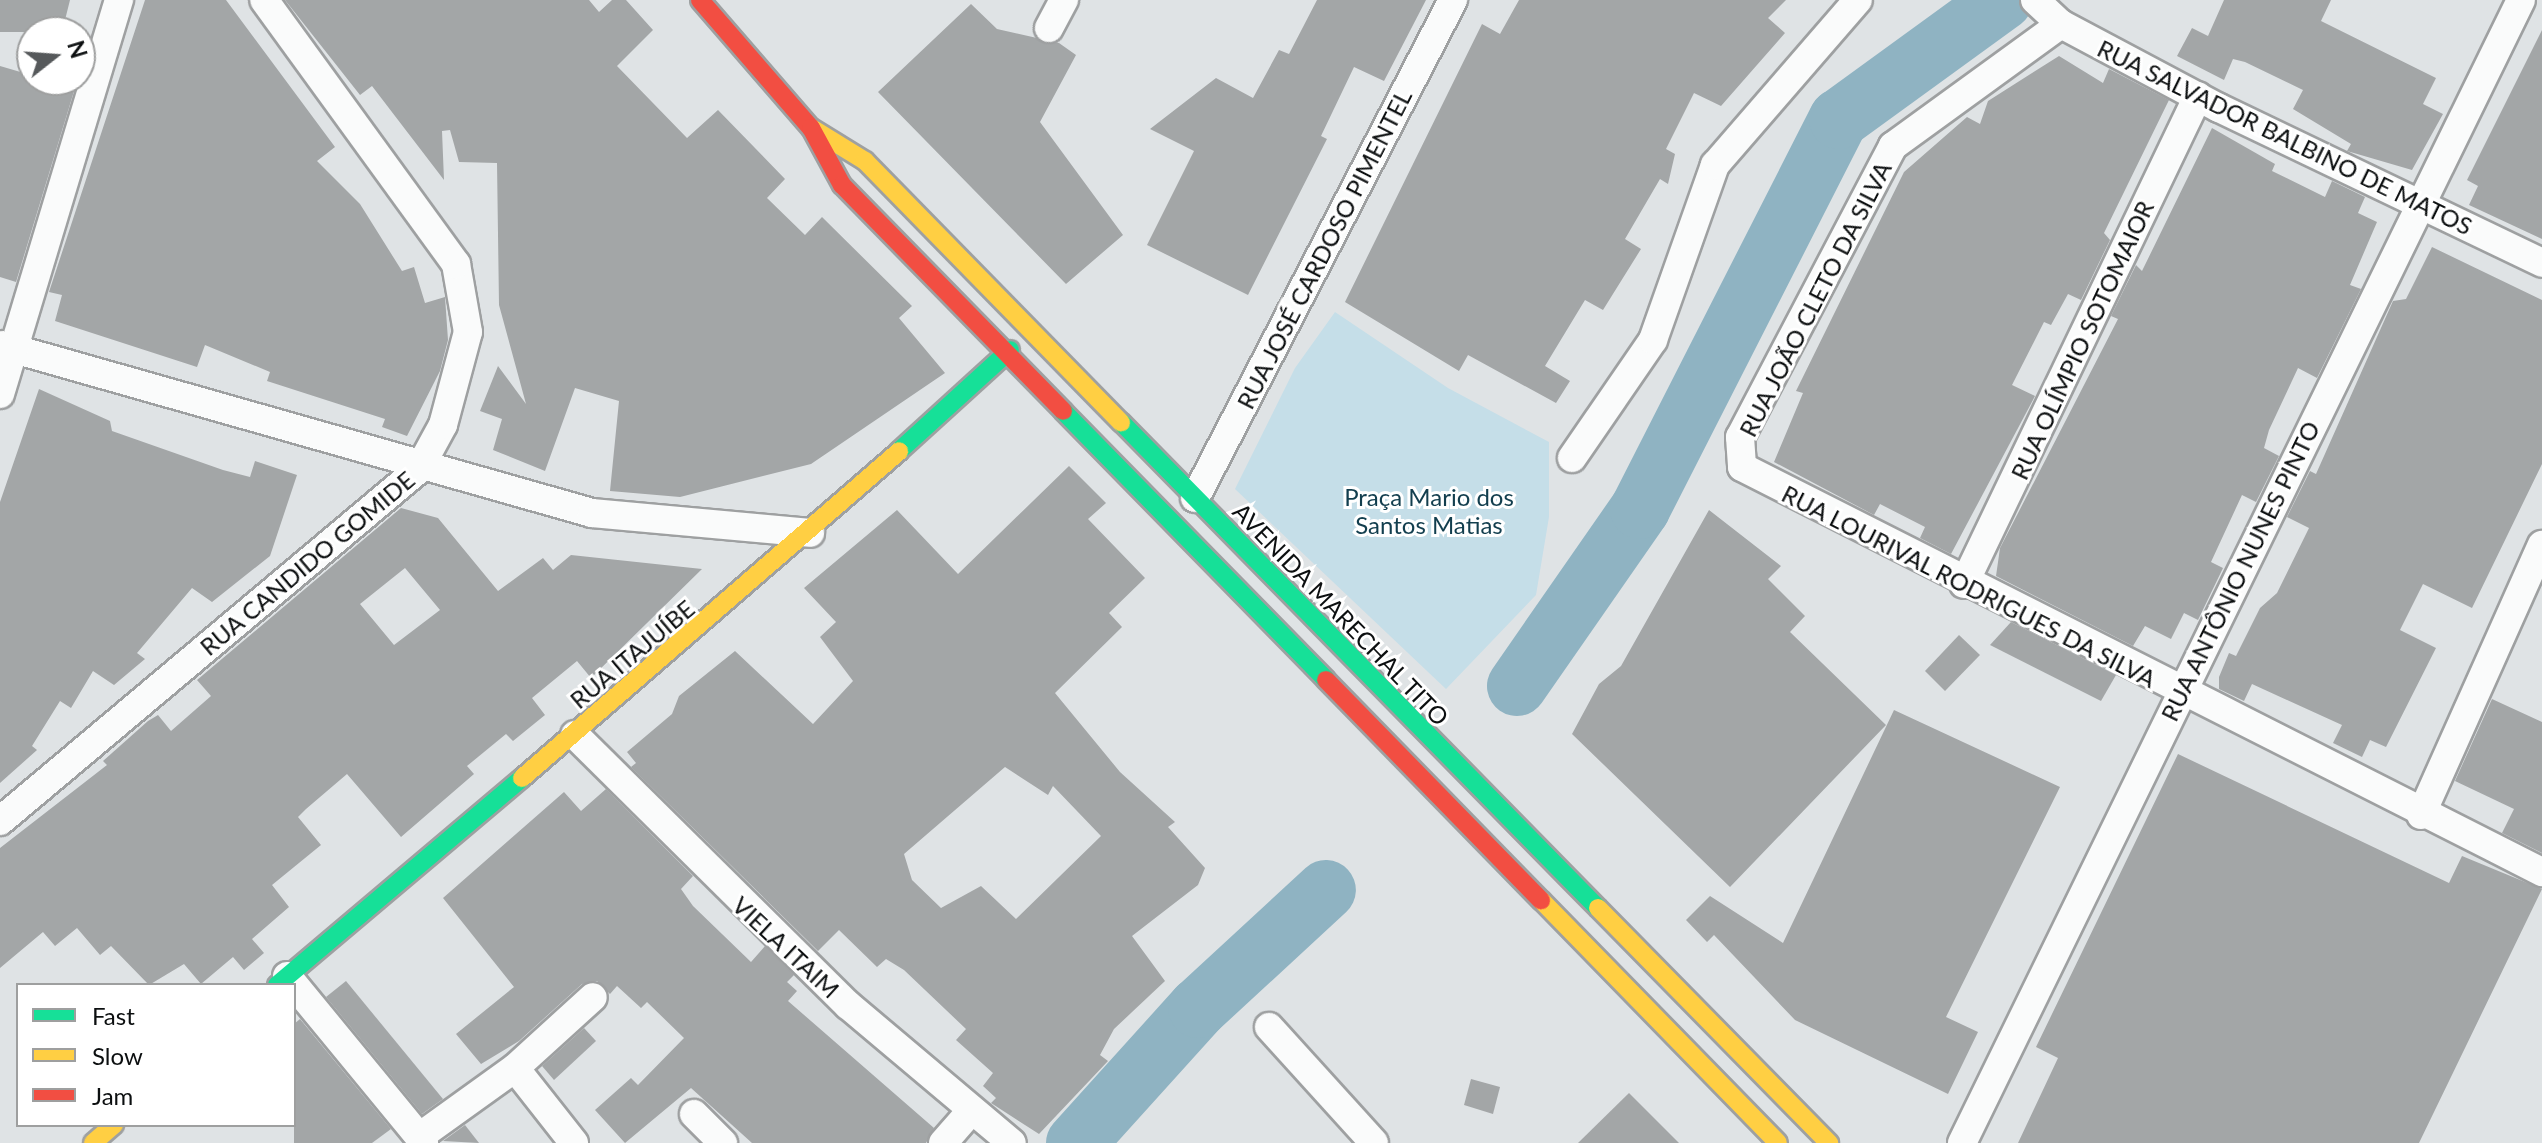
<!DOCTYPE html>
<meta charset="utf-8">
<style>
body{margin:0}
#map{position:relative;width:2542px;height:1143px;overflow:hidden;background:#dfe3e5;font-family:Lato,sans-serif}
div>[style]{position:absolute}
[style*='--x']{left:calc(var(--x)*1px);top:calc(var(--y)*1px);width:calc(var(--w)*1px);rotate:calc(var(--a)*1deg)}
.green>*{inset:0;background:#c5dee8}
.river>*{height:60px;margin:-30px;padding:0 30px;transform-origin:30px;border-radius:30px;background:#8fb3c2}
.building>*{inset:0;background:#a3a6a7}
.roads{filter:drop-shadow(2px 0 #9ea0a1) drop-shadow(-2px 0 #9ea0a1) drop-shadow(0 2px #9ea0a1) drop-shadow(0 -2px #9ea0a1)}
.street>*{height:28px;margin:-14px;padding:0 14px;transform-origin:14px;border-radius:14px;background:#fafbfb}
.fast>*{height:18px;margin:-9px;padding:0 9px;transform-origin:9px;border-radius:9px;background:#16e098}
.slow>*{height:18px;margin:-9px;padding:0 9px;transform-origin:9px;border-radius:9px;background:#ffcf43}
.jam>*{height:18px;margin:-9px;padding:0 9px;transform-origin:9px;border-radius:9px;background:#f24e42}
span{translate:-50% -50%;white-space:nowrap;text-align:center;line-height:1.15;-webkit-text-stroke:6px #fff;paint-order:stroke}
.street-label{font-size:24px;color:#0c0f10}
.park-label{font-size:24px;color:#123e4e}
.legend{position:absolute;left:16px;top:983px;width:280px;height:144px;box-sizing:border-box;background:#fff;border:2px solid #9e9f9f;margin:0;padding:10px 14px;list-style:none;font-size:24px;color:#0c0f10}
.legend li{display:flex;align-items:center;gap:16px;height:40px}
.legend b{width:40px;border:2px solid #9e9f9f}
.north{position:absolute;left:16px;top:16px;width:80px;height:80px;box-sizing:border-box;background:#fff;border:2px solid #9e9f9f;border-radius:50%;rotate:73deg;font-size:22px;font-weight:700;line-height:32px;text-align:center;color:#0c0f10}
.north::after{content:'';display:block;margin:auto;width:28px;height:36px;background:#56595b;clip-path:polygon(50% 0,100% 100%,50% 72%,0 100%)}
</style>
<div id="map">
<div class="green">
<i style="clip-path:polygon(1335px 312px,1448px 388px,1549px 442px,1549px 517px,1536px 595px,1446px 689px,1235px 489px,1295px 368px)"></i>
</div>
<div class="river">
<i style="--x:1517;--y:686;--w:216;--a:-55.2"></i>
<i style="--x:1640;--y:509;--w:438;--a:-63"></i>
<i style="--x:1839;--y:119;--w:203;--a:-36"></i>
<i style="--x:1076;--y:1143;--w:182;--a:-47.9"></i>
<i style="--x:1198;--y:1008;--w:174;--a:-42.7"></i>
</div>
<div class="building">
<i style="clip-path:polygon(0 0,70px 0,62px 32px,0 32px)"></i>
<i style="clip-path:polygon(145px 0,226px 0,335px 147px,317px 161px,360px 204px,402px 271px,414px 267px,425px 303px,445px 297px,448px 340px,440px 371px,407px 436px,382px 427px,385px 419px,267px 381px,270px 372px,205px 345px,197px 367px,55px 321px,62px 295px,49px 292px)"></i>
<i style="clip-path:polygon(285px 0,589px 0,599px 12px,612px 0,626px 0,653px 30px,617px 66px,687px 138px,718px 110px,785px 179px,767px 198px,805px 235px,822px 217px,912px 306px,899px 318px,945px 373px,811px 464px,680px 497px,610px 491px,619px 401px,575px 388px,545px 471px,493px 450px,502px 419px,480px 411px,498px 366px,526px 404px,499px 305px,497px 163px,459px 162px,450px 130px,442px 131px,444px 180px,372px 86px,360px 95px)"></i>
<i style="clip-path:polygon(1317px 0,1426px 0,1384px 81px,1354px 67px,1321px 136px,1327px 139px,1248px 295px,1147px 245px,1194px 151px,1150px 129px,1216px 78px,1253px 98px,1279px 50px,1289px 54px)"></i>
<i style="clip-path:polygon(1519px 0,1786px 0,1768px 18px,1785px 33px,1721px 106px,1694px 93px,1666px 149px,1675px 154px,1668px 184px,1660px 179px,1625px 239px,1641px 249px,1603px 310px,1585px 300px,1545px 366px,1570px 381px,1556px 403px,1468px 355px,1459px 371px,1345px 302px,1482px 24px,1500px 34px)"></i>
<i style="clip-path:polygon(2224px 0,2331px 0,2321px 21px,2436px 78px,2423px 104px,2443px 114px,2412px 170px,2347px 151px,2351px 144px,2293px 109px,2303px 90px,2245px 62px,2233px 59px,2224px 80px,2177px 56px,2192px 28px,2208px 36px)"></i>
<i style="clip-path:polygon(971px 4px,997px 29px,1059px 43px,1076px 55px,1040px 122px,1123px 235px,1066px 284px,878px 92px)"></i>
<i style="clip-path:polygon(2542px 30px,2542px 239px,2469px 205px,2478px 186px,2467px 180px)"></i>
<i style="clip-path:polygon(2059px 56px,2103px 83px,2109px 69px,2169px 100px,2104px 233px,2110px 240px,2081px 300px,2068px 294px,2051px 325px,2044px 322px,2012px 385px,2035px 396px,1951px 554px,1920px 538px,1925px 527px,1880px 504px,1874px 515px,1774px 462px,1803px 393px,1796px 391px,1904px 172px,1967px 117px,1980px 124px,1988px 101px)"></i>
<i style="clip-path:polygon(0 66px,75px 88px,16px 282px,0 277px)"></i>
<i style="clip-path:polygon(2212px 128px,2275px 164px,2272px 171px,2325px 197px,2332px 181px,2365px 197px,2358px 213px,2377px 222px,2350px 285px,2361px 289px,2317px 378px,2298px 368px,2269px 430px,2264px 448px,2279px 456px,2256px 502px,2242px 495px,2211px 562px,2223px 568px,2198px 620px,2184px 613px,2171px 639px,2145px 626px,2133px 646px,1996px 576px,2000px 548px,2118px 319px,2111px 316px,2136px 265px,2142px 271px)"></i>
<i style="clip-path:polygon(2432px 247px,2542px 300px,2542px 464px,2472px 608px,2423px 584px,2400px 630px,2436px 648px,2386px 747px,2370px 740px,2362px 757px,2333px 743px,2342px 725px,2252px 684px,2244px 701px,2219px 689px,2219px 677px,2229px 653px,2236px 656px,2260px 608px,2277px 593px,2309px 528px,2287px 517px,2310px 471px,2316px 474px,2393px 301px,2406px 299px)"></i>
<i style="clip-path:polygon(39px 389px,110px 421px,112px 431px,223px 470px,250px 477px,255px 461px,297px 475px,270px 556px,212px 602px,192px 588px,137px 653px,145px 659px,114px 685px,93px 671px,71px 708px,60px 701px,32px 746px,37px 750px,0 783px,0 502px)"></i>
<i style="clip-path:polygon(evenodd,1069px 466px,1106px 503px,1088px 519px,1145px 578px,1109px 613px,1122px 627px,1055px 693px,1120px 772px,1175px 822px,1168px 827px,1205px 868px,1198px 885px,1132px 936px,1165px 981px,1114px 1029px,1100px 1055px,1108px 1061px,1039px 1134px,991px 1103px,996px 1098px,983px 1086px,993px 1073px,956px 1040px,966px 1029px,904px 970px,886px 959px,877px 967px,839px 930px,818px 951px,631px 767px,636px 763px,627px 752px,672px 714px,679px 696px,735px 651px,813px 724px,853px 681px,820px 637px,836px 622px,804px 588px,897px 510px,958px 574px,1069px 466px,1005px 767px,1048px 795px,1053px 786px,1101px 836px,1016px 919px,981px 886px,941px 908px,912px 880px,904px 854px,1005px 767px)"></i>
<i style="clip-path:polygon(evenodd,401px 508px,438px 518px,498px 591px,543px 558px,553px 570px,571px 555px,702px 569px,591px 678px,577px 661px,532px 698px,545px 715px,513px 741px,506px 734px,467px 766px,474px 774px,401px 837px,347px 774px,306px 809px,298px 817px,321px 845px,272px 885px,289px 907px,252px 939px,264px 953px,244px 970px,233px 957px,201px 984px,184px 964px,149px 985px,111px 946px,100px 955px,77px 928px,55px 946px,43px 932px,0 968px,0 848px,107px 765px,103px 761px,148px 721px,158px 715px,171px 731px,211px 696px,197px 680px,401px 508px,405px 568px,440px 610px,394px 645px,360px 604px,405px 568px)"></i>
<i style="clip-path:polygon(1709px 510px,1781px 566px,1768px 579px,1805px 616px,1790px 632px,1886px 725px,1730px 887px,1572px 734px,1599px 684px,1621px 666px)"></i>
<i style="clip-path:polygon(2011px 622px,2116px 675px,2101px 701px,1990px 645px)"></i>
<i style="clip-path:polygon(1959px 635px,1980px 655px,1945px 691px,1925px 671px)"></i>
<i style="clip-path:polygon(2492px 699px,2542px 722px,2542px 853px,2502px 833px,2514px 809px,2455px 781px)"></i>
<i style="clip-path:polygon(1894px 710px,2060px 787px,1946px 1017px,1978px 1032px,1948px 1094px,1795px 1020px,1714px 935px,1707px 942px,1686px 920px,1710px 896px,1783px 943px)"></i>
<i style="clip-path:polygon(2178px 754px,2449px 883px,2462px 856px,2542px 889px,2419px 1143px,2018px 1143px,2058px 1058px,2036px 1047px)"></i>
<i style="clip-path:polygon(606px 789px,693px 876px,681px 889px,693px 906px,751px 962px,765px 946px,794px 975px,787px 982px,797px 991px,788px 1001px,934px 1128px,926px 1143px,752px 1143px,691px 1088px,625px 1143px,595px 1110px,631px 1078px,638px 1085px,684px 1038px,647px 1002px,641px 1008px,617px 986px,610px 994px,597px 981px,582px 984px,519px 1041px,481px 1064px,456px 1034px,514px 987px,443px 898px,564px 792px,581px 811px)"></i>
<i style="clip-path:polygon(346px 981px,443px 1099px,422px 1114px,326px 997px)"></i>
<i style="clip-path:polygon(300px 1019px,391px 1129px,372px 1143px,294px 1143px,294px 1024px)"></i>
<i style="clip-path:polygon(584px 1028px,596px 1041px,554px 1080px,542px 1066px)"></i>
<i style="clip-path:polygon(1471px 1079px,1500px 1087px,1493px 1114px,1464px 1105px)"></i>
<i style="clip-path:polygon(1629px 1093px,1679px 1143px,1578px 1143px)"></i>
<i style="clip-path:polygon(465px 1125px,479px 1143px,443px 1141px)"></i>
</div>
<div class="roads">
<div class="street">
<i style="--x:2035;--y:0;--w:35;--a:43"></i>
<i style="--x:2061;--y:24;--w:179;--a:28"></i>
<i style="--x:2219;--y:108;--w:358;--a:25.6"></i>
<i style="--x:2061;--y:24;--w:208;--a:144"></i>
<i style="--x:1893;--y:146;--w:329;--a:117.7"></i>
<i style="--x:1740;--y:437;--w:30;--a:86"></i>
<i style="--x:1742;--y:467;--w:897;--a:26.85"></i>
<i style="--x:1049;--y:28;--w:32;--a:-62"></i>
<i style="--x:0;--y:345;--w:615;--a:15.84"></i>
<i style="--x:592;--y:513;--w:219;--a:5.2"></i>
<i style="--x:0;--y:394;--w:412;--a:-73.2"></i>
<i style="--x:1572;--y:458;--w:143;--a:-55.5"></i>
<i style="--x:1653;--y:340;--w:186;--a:-70.5"></i>
<i style="--x:1715;--y:165;--w:218;--a:-49.1"></i>
<i style="--x:1195;--y:498;--w:561;--a:-62.61"></i>
<i style="--x:1964;--y:584;--w:541;--a:-64.38"></i>
<i style="--x:575;--y:735;--w:384;--a:44.7"></i>
<i style="--x:848;--y:1005;--w:214;--a:40.1"></i>
<i style="--x:2421;--y:815;--w:296;--a:-65.9"></i>
<i style="--x:0;--y:821;--w:547;--a:-40.03"></i>
<i style="--x:419;--y:469;--w:50;--a:-61.4"></i>
<i style="--x:443;--y:425;--w:96;--a:-75"></i>
<i style="--x:468;--y:332;--w:69;--a:-100"></i>
<i style="--x:456;--y:264;--w:326;--a:-126"></i>
<i style="--x:287;--y:976;--w:216;--a:50.6"></i>
<i style="--x:1269;--y:1027;--w:156;--a:47.8"></i>
<i style="--x:694;--y:1114;--w:41;--a:45"></i>
<i style="--x:419;--y:1137;--w:118;--a:-35.7"></i>
<i style="--x:574;--y:1143;--w:95;--a:-128.2"></i>
<i style="--x:515;--y:1068;--w:105;--a:-42.3"></i>
<i style="--x:943;--y:1143;--w:41;--a:-48.9"></i>
<i style="--x:1962;--y:1143;--w:1272;--a:-63.94"></i>
</div>
<div class="fast">
<i style="--x:1063;--y:411;--w:376;--a:45.6"></i>
<i style="--x:1121;--y:422;--w:681;--a:45.54"></i>
<i style="--x:899;--y:451;--w:150;--a:-42.3"></i>
<i style="--x:277;--y:985;--w:321;--a:-40.2"></i>
</div>
<div class="slow">
<i style="--x:813;--y:129;--w:61;--a:31.6"></i>
<i style="--x:865;--y:161;--w:366;--a:45.6"></i>
<i style="--x:522;--y:778;--w:499;--a:-40.9"></i>
<i style="--x:1541;--y:900;--w:339;--a:45.7"></i>
<i style="--x:1598;--y:908;--w:330;--a:45.5"></i>
<i style="--x:93;--y:1143;--w:28;--a:-41"></i>
</div>
<div class="jam">
<i style="--x:700;--y:0;--w:169;--a:49.1"></i>
<i style="--x:811;--y:128;--w:65;--a:61.5"></i>
<i style="--x:842;--y:185;--w:316;--a:45.6"></i>
<i style="--x:1326;--y:680;--w:308;--a:45.7"></i>
</div>
</div>
<div class="street-label">
<span style="left:2285px;top:137px;rotate:26deg">RUA SALVADOR BALBINO DE MATOS</span>
<span style="left:1324px;top:249px;rotate:-63deg">RUA JOSÉ CARDOSO PIMENTEL</span>
<span style="left:1815px;top:299px;rotate:-63deg">RUA JOÃO CLETO DA SILVA</span>
<span style="left:2082px;top:340px;rotate:-65deg">RUA OLÍMPIO SOTOMAIOR</span>
<span style="left:307px;top:563px;rotate:-40deg">RUA CANDIDO GOMIDE</span>
<span style="left:2240px;top:571px;rotate:-64deg">RUA ANTÔNIO NUNES PINTO</span>
<span style="left:1969px;top:586px;rotate:27deg">RUA LOURIVAL RODRIGUES DA SILVA</span>
<span style="left:1341px;top:614px;rotate:46deg">AVENIDA MARECHAL TITO</span>
<span style="left:632px;top:654px;rotate:-40deg">RUA ITAJUÍBE</span>
<span style="left:786px;top:947px;rotate:43deg">VIELA ITAIM</span>
</div>
<div class="park-label">
<span style="left:1429px;top:511px">Praça Mario dos<br>Santos Matias</span>
</div>
<ul class="legend">
<li><b style="height:10px;background:#16e098"></b>Fast</li>
<li><b style="height:10px;background:#ffcf43"></b>Slow</li>
<li><b style="height:10px;background:#f24e42"></b>Jam</li>
</ul>
<div class="north">N</div>
</div>
